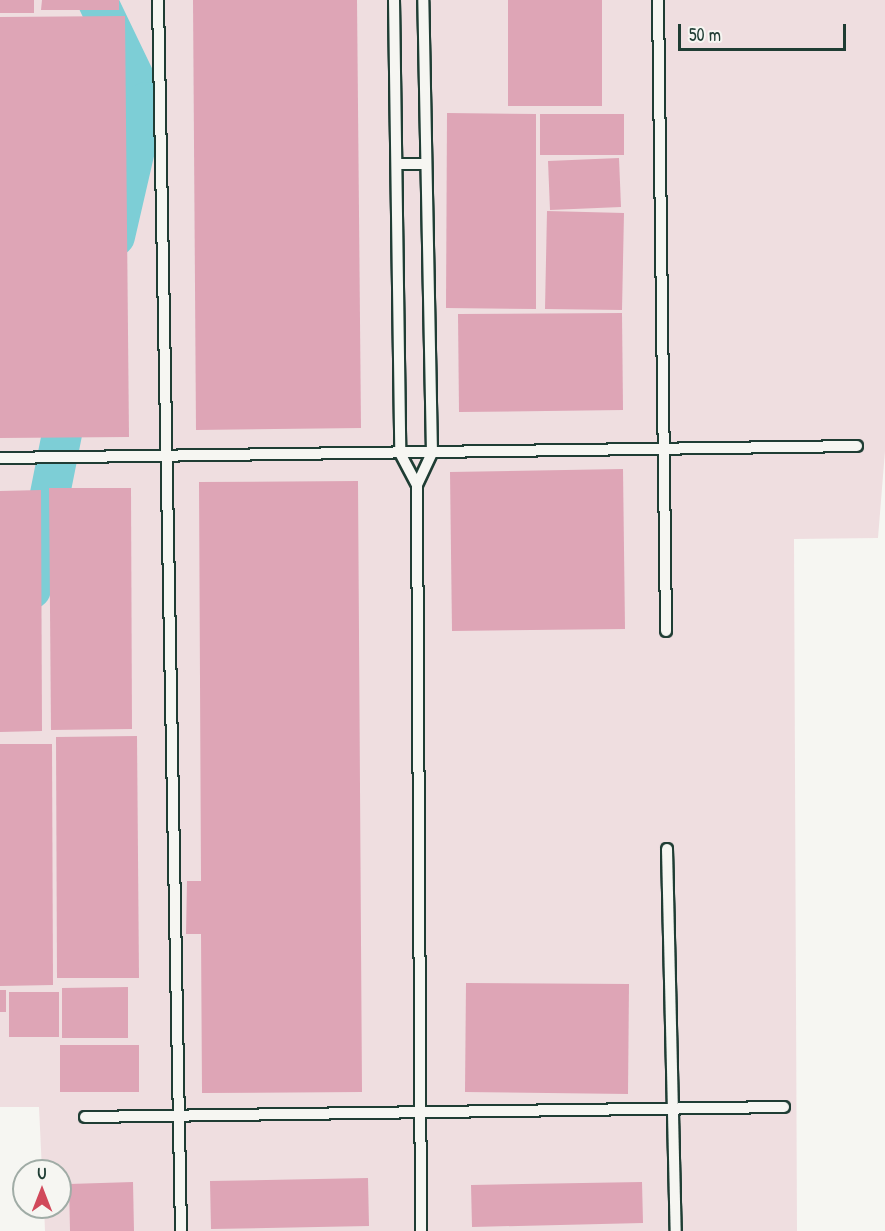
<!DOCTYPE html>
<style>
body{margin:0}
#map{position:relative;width:885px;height:1231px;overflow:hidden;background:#f6f6f2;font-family:"Patrick Hand",sans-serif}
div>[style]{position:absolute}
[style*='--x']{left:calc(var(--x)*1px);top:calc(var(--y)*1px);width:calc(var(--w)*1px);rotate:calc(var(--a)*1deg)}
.built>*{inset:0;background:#efdee0}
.river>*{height:40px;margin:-20px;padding:0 20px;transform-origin:20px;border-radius:20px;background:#7dced6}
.building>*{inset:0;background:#dea5b6}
.roads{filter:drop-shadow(2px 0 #1f3d34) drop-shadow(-2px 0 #1f3d34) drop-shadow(0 2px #1f3d34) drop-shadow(0 -2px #1f3d34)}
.service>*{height:10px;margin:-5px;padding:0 5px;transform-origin:5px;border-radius:5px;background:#f6f6f2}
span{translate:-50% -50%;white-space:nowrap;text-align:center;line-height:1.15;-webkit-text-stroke:5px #f6f6f2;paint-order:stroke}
.north{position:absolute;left:12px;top:1159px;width:60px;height:60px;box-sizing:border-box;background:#f6f6f2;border:2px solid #a0aca6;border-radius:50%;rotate:0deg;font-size:16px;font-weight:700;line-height:24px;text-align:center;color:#1f3d34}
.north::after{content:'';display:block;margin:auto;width:21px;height:27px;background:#d1495b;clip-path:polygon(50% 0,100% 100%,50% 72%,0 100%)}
.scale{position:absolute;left:678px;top:24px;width:168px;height:27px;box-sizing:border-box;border:3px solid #1f3d34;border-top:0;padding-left:8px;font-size:18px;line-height:21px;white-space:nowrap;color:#1f3d34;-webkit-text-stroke:4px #f6f6f2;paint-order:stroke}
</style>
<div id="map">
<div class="built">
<i style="clip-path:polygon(0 0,885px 0,885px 451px,878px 538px,794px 539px,797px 1231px,45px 1231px,44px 1207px,60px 1207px,60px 1171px,42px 1171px,39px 1107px,0 1107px)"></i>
</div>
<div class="river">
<i style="--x:97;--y:0;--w:113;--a:64.3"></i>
<i style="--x:146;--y:102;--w:138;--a:103"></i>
<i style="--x:31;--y:589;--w:209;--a:-78.7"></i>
</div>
<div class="building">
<i style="clip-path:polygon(0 0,34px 0,34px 13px,0 13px)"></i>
<i style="clip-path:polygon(42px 0,119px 0,119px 10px,41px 10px)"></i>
<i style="clip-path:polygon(193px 0,357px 0,361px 428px,196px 430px)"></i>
<i style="clip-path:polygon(508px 0,602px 0,602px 106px,508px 106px)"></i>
<i style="clip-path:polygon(125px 16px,129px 437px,0 438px,0 17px)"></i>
<i style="clip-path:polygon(447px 113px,536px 114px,536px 309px,446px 308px)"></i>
<i style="clip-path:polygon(540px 114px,624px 114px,624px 155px,540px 155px)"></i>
<i style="clip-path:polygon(619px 158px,621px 207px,550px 210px,548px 161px)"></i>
<i style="clip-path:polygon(547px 211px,624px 213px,622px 310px,545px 309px)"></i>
<i style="clip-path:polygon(622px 313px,623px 410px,459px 412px,458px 314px)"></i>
<i style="clip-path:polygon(623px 469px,625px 629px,452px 631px,450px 472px)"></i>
<i style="clip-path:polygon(358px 481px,362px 1092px,202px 1093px,201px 934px,186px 934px,187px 881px,201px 881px,199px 482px)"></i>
<i style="clip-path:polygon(49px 488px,131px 488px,132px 729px,51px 730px)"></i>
<i style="clip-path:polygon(41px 490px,42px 731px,0 732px,0 491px)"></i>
<i style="clip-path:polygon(137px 736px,139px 978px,57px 978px,56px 737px)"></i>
<i style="clip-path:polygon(0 744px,52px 744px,53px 985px,0 986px)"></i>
<i style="clip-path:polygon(466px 983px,629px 984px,628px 1094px,465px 1092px)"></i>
<i style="clip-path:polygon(128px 987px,128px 1038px,62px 1038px,62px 988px)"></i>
<i style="clip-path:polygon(0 990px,6px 990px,6px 1012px,0 1012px)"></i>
<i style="clip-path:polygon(9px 992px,59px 992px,59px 1037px,9px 1037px)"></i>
<i style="clip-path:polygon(60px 1045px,139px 1045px,139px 1092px,60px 1092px)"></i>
<i style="clip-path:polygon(368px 1178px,369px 1226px,211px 1229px,210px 1181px)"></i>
<i style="clip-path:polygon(133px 1182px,134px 1231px,70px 1231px,69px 1184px)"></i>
<i style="clip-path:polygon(642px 1182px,643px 1223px,472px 1227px,471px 1185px)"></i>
</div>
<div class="roads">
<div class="service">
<i style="--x:158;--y:0;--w:1231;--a:88.93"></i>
<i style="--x:394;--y:0;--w:453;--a:89.2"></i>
<i style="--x:400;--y:453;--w:36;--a:62"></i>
<i style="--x:658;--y:0;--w:631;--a:89.27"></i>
<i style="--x:397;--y:164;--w:29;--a:0"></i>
<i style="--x:0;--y:458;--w:857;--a:-0.8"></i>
<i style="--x:667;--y:849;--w:382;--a:88.7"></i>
<i style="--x:85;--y:1117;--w:699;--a:-0.82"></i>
<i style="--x:421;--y:1231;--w:746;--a:-90.31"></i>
<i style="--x:417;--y:485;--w:35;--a:-65"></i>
<i style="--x:432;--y:453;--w:453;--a:-91.1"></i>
</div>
</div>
<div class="north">U</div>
<div class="scale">50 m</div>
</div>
